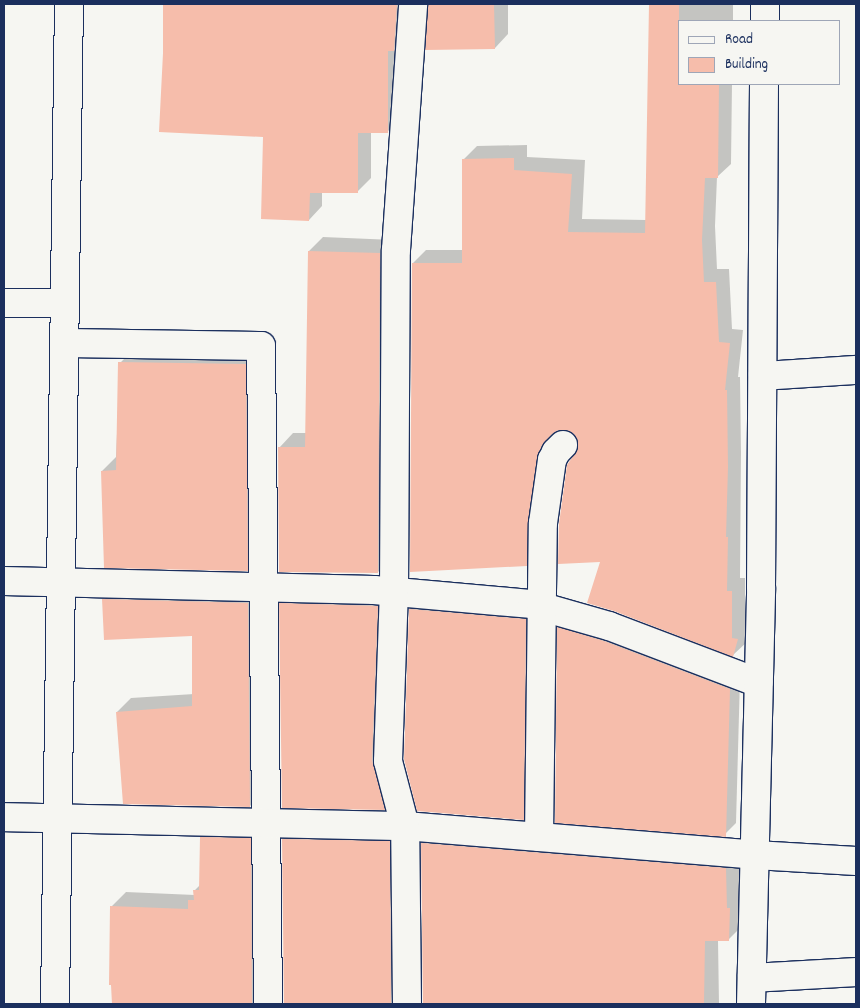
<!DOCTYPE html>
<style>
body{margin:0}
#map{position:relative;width:860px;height:1008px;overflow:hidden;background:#f6f6f2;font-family:Dekko,sans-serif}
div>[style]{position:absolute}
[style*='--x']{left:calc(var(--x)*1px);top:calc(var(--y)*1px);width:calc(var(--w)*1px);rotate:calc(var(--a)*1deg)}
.shadow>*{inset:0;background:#0003}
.building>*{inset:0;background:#f6bdab}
.roads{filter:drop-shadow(1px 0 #1b2f5e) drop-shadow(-1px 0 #1b2f5e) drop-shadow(0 1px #1b2f5e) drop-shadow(0 -1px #1b2f5e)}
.minor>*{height:28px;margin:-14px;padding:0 14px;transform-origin:14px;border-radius:14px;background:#f6f6f2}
span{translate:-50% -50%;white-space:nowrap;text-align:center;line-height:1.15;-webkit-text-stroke:4px #f6f6f2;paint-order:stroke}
.frame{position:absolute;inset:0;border:5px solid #1b2f5e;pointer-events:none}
.legend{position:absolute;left:678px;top:20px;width:162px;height:65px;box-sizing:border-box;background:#f6f6f2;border:1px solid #9ea6b7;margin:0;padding:6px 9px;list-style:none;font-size:15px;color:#1b2f5e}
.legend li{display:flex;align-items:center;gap:10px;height:25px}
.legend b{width:25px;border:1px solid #9ea6b7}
</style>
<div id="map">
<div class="shadow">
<i style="clip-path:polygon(164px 4px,409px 4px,402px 118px,388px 131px,371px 132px,371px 178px,358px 191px,322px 192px,322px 206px,309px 220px,264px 136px,165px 53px)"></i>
<i style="clip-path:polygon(428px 4px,508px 4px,508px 34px,495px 48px,427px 49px)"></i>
<i style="clip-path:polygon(650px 4px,733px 4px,733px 21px,679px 21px,679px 84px,732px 84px,731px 164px,717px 177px,715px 226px,717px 269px,729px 269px,732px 329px,743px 330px,738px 377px,740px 377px,741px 453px,740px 578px,745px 578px,745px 624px,751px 626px,747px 642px,733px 655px,602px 560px,579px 441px,575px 433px,567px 429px,555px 431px,550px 443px,540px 551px,526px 564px,413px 263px,426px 250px,463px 250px,463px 160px,477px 146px,527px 145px,527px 157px,585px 160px,582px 219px,647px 220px)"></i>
<i style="clip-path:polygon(323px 237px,394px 240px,392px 558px,378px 572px,279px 448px,293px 433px,306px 433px,309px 251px)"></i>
<i style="clip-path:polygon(134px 349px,259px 350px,261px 556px,247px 570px,102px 471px,116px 457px,120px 363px)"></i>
<i style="clip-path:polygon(118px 586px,262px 589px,264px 792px,250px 806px,117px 712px,131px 698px,194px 694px,194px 634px,104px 600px)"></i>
<i style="clip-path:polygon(292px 593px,388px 595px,395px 798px,384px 809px,281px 604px)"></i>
<i style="clip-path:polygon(423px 597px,538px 607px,536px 806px,523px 819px,410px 609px)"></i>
<i style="clip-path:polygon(569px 617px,740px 678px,736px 823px,725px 834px,559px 628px)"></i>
<i style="clip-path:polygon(215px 824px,264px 825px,275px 1004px,113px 1004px,112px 906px,126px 892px,195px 895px,195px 890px,201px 884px,202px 838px)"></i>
<i style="clip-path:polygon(297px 826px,403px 828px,414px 1004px,285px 1004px,283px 839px)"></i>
<i style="clip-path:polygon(436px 830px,740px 855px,742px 926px,728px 940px,718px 940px,719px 1004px,424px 1004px,422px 844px)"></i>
</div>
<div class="building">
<i style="clip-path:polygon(163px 4px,397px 4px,394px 51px,388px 51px,388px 133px,358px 133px,358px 193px,310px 193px,309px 221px,261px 219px,263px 137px,159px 132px,163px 53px)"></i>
<i style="clip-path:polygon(428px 4px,494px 4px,495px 49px,425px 50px)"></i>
<i style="clip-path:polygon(649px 4px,679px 4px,679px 84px,719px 84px,718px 178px,705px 178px,702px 240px,704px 282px,716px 282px,719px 342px,730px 343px,725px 390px,727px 390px,728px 467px,726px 537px,728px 537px,727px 591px,732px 591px,732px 638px,738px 639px,733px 657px,614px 611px,587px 603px,600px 562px,558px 564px,559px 524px,567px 465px,578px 449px,578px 441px,574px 434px,567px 430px,558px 430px,552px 434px,542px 445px,537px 458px,528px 521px,527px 566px,410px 572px,412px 263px,462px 263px,462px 159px,514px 158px,514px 170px,572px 174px,568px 232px,645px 233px)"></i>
<i style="clip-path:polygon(308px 251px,380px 253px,378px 573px,279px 572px,278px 447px,305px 447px)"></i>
<i style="clip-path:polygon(118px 362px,246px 364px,248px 571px,104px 568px,101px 471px,116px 470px)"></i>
<i style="clip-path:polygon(102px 599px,248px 603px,250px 807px,123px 804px,116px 712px,192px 706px,192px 636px,104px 640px)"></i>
<i style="clip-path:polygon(279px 603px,378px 606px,372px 760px,385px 810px,282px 808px)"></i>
<i style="clip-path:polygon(409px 609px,526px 619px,524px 820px,417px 811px,404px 759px)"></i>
<i style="clip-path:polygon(557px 627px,604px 641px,730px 689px,726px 837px,555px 823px)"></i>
<i style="clip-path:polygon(200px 837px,251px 838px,252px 1004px,112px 1004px,111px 985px,109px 985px,110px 906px,188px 909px,188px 900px,194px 900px,193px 890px,199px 890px)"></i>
<i style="clip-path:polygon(282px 839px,390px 841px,391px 1004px,284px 1004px)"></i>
<i style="clip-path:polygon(421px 843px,726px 868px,727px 908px,730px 908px,729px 941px,705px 941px,704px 1003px,423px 1004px)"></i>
</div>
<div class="roads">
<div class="minor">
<i style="--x:765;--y:21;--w:17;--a:-90"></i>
<i style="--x:4;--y:303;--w:61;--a:0"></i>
<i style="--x:65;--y:343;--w:196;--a:0.9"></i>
<i style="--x:261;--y:346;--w:658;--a:89.39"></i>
<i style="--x:763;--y:376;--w:93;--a:-3.7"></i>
<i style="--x:4;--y:581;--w:370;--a:1.4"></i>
<i style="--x:374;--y:590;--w:159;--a:5.1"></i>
<i style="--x:532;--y:604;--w:80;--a:15.9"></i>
<i style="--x:609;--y:626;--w:160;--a:20.8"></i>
<i style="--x:4;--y:817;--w:401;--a:1.3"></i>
<i style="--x:405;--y:826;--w:351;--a:4.7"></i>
<i style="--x:755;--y:855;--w:101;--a:3.4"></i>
<i style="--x:539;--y:837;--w:314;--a:-89.3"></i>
<i style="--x:543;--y:523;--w:64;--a:-81.9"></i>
<i style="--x:552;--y:460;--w:9;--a:-63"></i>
<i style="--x:556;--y:452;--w:10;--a:-45"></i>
<i style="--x:752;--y:978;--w:104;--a:-3.3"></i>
<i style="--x:55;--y:1004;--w:1000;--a:-89.2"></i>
<i style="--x:407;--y:1004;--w:178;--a:-90.6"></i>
<i style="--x:405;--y:826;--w:67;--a:-104.7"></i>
<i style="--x:388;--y:761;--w:169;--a:-88"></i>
<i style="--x:394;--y:592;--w:342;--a:-89.7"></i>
<i style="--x:396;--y:250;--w:247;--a:-86"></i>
<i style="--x:751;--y:1004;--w:416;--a:-88.6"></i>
<i style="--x:761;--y:588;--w:504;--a:-89.66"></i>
</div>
</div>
<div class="frame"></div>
<ul class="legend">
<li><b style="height:6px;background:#f6f6f2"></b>Road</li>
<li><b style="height:14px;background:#f6bdab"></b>Building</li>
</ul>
</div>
